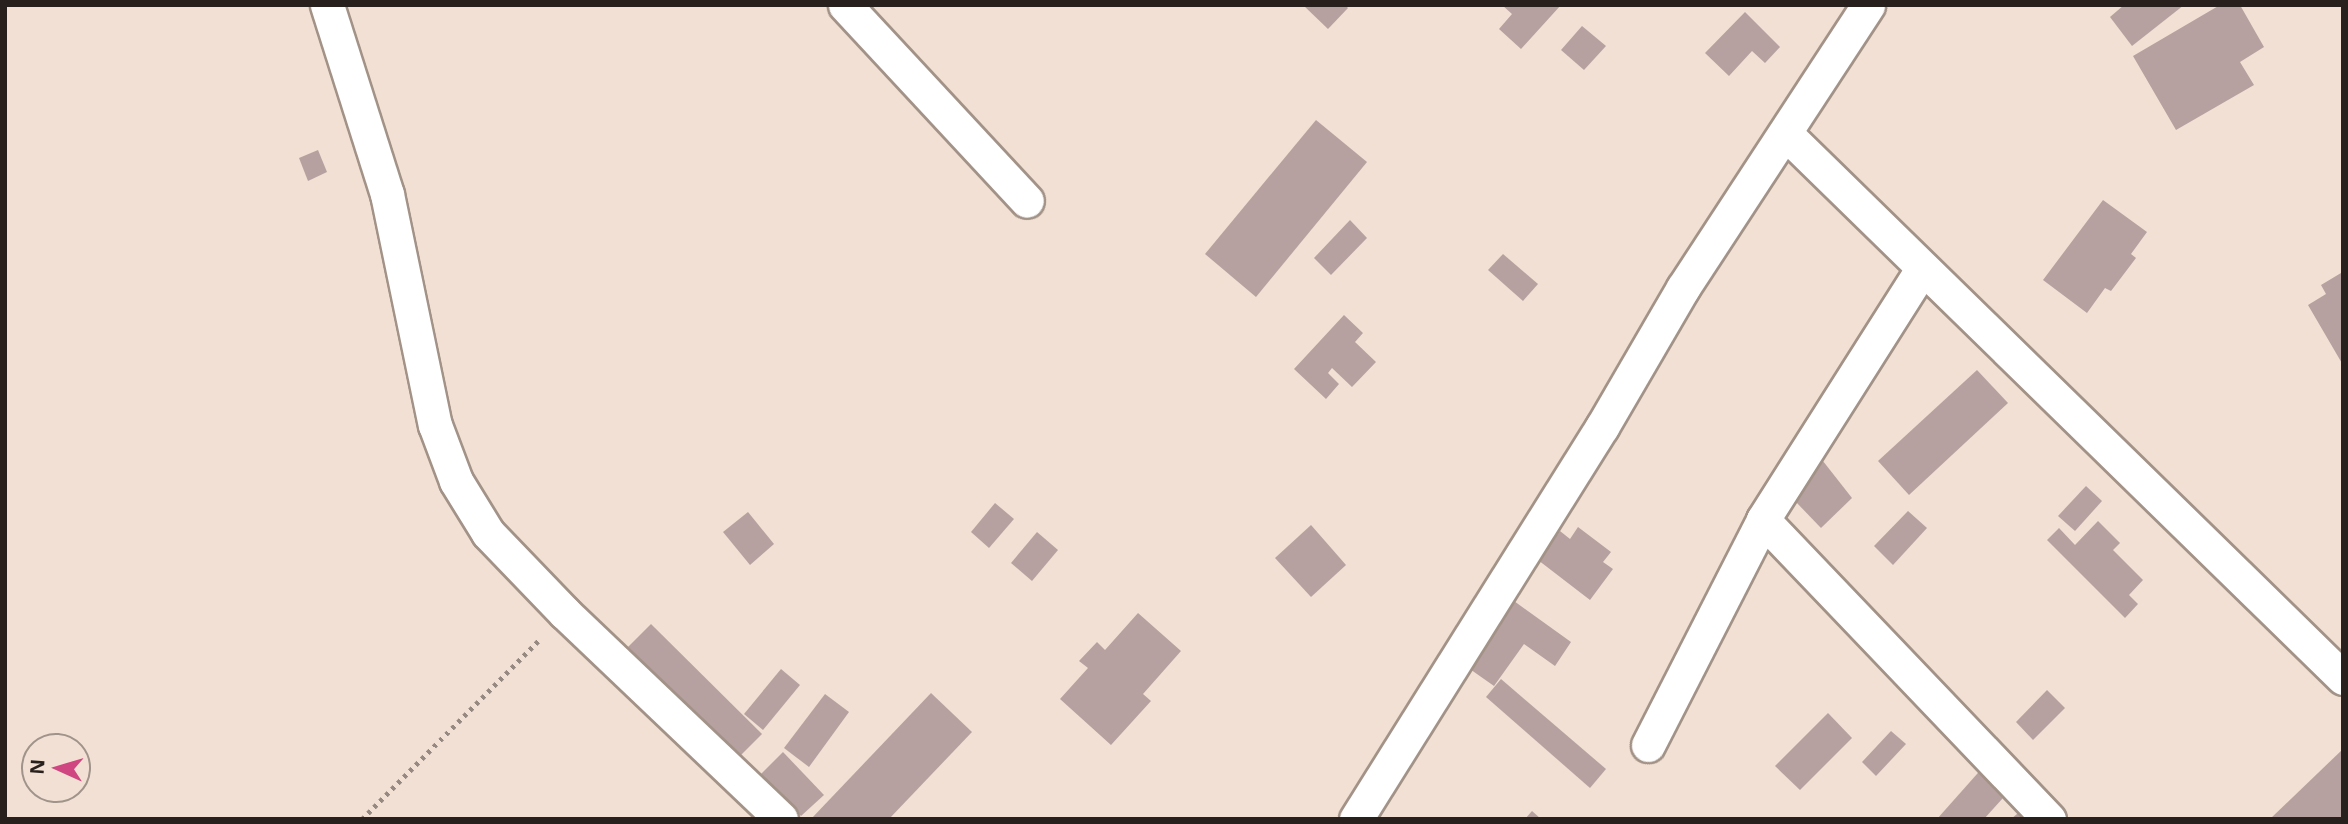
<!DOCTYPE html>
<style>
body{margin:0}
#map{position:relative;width:2348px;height:824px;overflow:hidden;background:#f1e0d3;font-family:"Noto Sans",sans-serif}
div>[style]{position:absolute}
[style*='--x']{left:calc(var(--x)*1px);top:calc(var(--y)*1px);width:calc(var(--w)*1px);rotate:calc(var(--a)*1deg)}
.building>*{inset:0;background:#b6a1a0}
.path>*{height:4.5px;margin-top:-2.25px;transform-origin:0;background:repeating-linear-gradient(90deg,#968981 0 3.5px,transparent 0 8.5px)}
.roads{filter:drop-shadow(2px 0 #a29287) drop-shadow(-2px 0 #a29287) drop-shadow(0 2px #a29287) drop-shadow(0 -2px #a29287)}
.street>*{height:33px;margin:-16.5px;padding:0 16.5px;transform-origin:16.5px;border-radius:16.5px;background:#fff}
span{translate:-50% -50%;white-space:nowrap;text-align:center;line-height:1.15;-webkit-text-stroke:5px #f1e0d3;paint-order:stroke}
.frame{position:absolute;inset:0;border:7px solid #27201c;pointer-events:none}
.north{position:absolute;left:21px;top:733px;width:70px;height:70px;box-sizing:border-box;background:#f1e0d3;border:2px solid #a0938a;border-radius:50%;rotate:274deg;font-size:19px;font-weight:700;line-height:28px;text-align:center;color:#27201c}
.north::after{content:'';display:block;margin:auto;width:24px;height:32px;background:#cf4680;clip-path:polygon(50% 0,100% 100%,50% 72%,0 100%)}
</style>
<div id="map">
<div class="building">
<i style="clip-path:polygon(1303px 5px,1345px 5px,1348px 8px,1328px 29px)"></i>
<i style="clip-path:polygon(1502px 5px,1561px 5px,1521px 49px,1499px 29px,1512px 14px)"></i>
<i style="clip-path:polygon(2124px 5px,2184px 5px,2132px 46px,2110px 17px)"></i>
<i style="clip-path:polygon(2220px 5px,2240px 5px,2264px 47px,2240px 62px,2254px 85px,2176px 130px,2133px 56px)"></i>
<i style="clip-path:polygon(1745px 12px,1780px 47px,1765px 63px,1752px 51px,1729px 76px,1705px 53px)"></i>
<i style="clip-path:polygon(1582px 26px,1606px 46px,1584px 70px,1561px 50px)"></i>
<i style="clip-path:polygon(1316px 120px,1367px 162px,1256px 297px,1205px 254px)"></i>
<i style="clip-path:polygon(318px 150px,327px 172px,308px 181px,299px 158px)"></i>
<i style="clip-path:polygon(2103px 200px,2147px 232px,2131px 254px,2136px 258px,2111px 291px,2105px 288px,2087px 313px,2043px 280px)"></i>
<i style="clip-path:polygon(1350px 220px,1367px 238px,1331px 275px,1314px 258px)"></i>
<i style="clip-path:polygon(1503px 254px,1538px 284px,1523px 301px,1488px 270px)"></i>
<i style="clip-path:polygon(2341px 273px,2343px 276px,2343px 365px,2308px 305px,2326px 294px,2321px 285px)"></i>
<i style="clip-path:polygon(1344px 315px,1363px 333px,1355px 342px,1376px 362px,1352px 387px,1332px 368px,1328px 373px,1339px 384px,1326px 399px,1294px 369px)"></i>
<i style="clip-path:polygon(1977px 370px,2008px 403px,1909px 495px,1878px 461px)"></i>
<i style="clip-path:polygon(1798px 449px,1819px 456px,1852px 498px,1821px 528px,1771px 476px)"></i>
<i style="clip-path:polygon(2086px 486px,2102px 501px,2075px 531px,2058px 516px)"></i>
<i style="clip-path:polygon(995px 503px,1014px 519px,989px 548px,971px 532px)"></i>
<i style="clip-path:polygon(1908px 511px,1927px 528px,1893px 565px,1874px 546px)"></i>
<i style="clip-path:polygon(748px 512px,774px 544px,750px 565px,723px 532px)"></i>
<i style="clip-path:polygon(2098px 521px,2120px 543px,2113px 550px,2143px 580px,2129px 595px,2138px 604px,2125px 618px,2047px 540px,2059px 528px,2075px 545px)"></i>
<i style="clip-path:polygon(1311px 525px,1346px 565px,1311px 597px,1275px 558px)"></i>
<i style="clip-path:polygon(1578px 527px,1611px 552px,1603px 562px,1613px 569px,1590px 600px,1538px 560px,1560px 531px,1570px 539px)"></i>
<i style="clip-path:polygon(1037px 532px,1058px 550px,1032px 581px,1011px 563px)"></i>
<i style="clip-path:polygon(1514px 601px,1571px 642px,1555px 666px,1524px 644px,1494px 686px,1467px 667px)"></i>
<i style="clip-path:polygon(1138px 613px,1181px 651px,1143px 694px,1151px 701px,1111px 745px,1060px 699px,1088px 668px,1079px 661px,1097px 642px,1105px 650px)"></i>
<i style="clip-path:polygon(651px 624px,762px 734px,739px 757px,628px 647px)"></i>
<i style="clip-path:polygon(781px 669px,800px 685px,763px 730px,744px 714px)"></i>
<i style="clip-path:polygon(1501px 679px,1606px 769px,1590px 788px,1486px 697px)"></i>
<i style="clip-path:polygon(2047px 690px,2065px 708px,2033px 740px,2016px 722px)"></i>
<i style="clip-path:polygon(931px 693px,972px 732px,889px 819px,811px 819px)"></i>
<i style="clip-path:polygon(825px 694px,849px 712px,809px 767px,784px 748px)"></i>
<i style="clip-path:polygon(1828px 713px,1852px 738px,1800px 790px,1775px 766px)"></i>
<i style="clip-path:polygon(1891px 731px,1906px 744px,1876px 776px,1862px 762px)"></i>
<i style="clip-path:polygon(2343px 749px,2343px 819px,2270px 819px)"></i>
<i style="clip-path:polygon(783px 752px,824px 795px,801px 816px,761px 774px)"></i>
<i style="clip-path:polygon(1985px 765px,2012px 788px,1984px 819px,1937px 819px)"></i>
<i style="clip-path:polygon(2029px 804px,2041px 819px,2011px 819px)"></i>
<i style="clip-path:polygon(1532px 811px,1541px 819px,1525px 819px)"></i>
</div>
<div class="path">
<i style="--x:362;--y:819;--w:253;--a:-45.3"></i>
</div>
<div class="roads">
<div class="street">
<i style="--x:327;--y:5;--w:198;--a:72.4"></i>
<i style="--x:387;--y:194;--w:236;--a:78.3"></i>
<i style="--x:435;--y:425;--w:60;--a:69.4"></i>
<i style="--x:456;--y:481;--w:61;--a:58.4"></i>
<i style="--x:488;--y:533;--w:111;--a:46.1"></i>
<i style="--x:565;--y:613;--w:298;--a:43.6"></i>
<i style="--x:845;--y:5;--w:267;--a:47.1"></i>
<i style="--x:1785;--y:133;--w:780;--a:44.32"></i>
<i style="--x:1922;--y:269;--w:297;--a:122.4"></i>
<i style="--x:1763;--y:520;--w:414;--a:46.3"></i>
<i style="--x:1648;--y:745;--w:253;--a:-62.9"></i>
<i style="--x:1356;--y:819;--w:463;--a:-57.9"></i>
<i style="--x:1602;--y:427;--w:161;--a:-59.8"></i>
<i style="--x:1683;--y:288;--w:338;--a:-56.8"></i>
</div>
</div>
<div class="frame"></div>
<div class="north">N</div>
</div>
